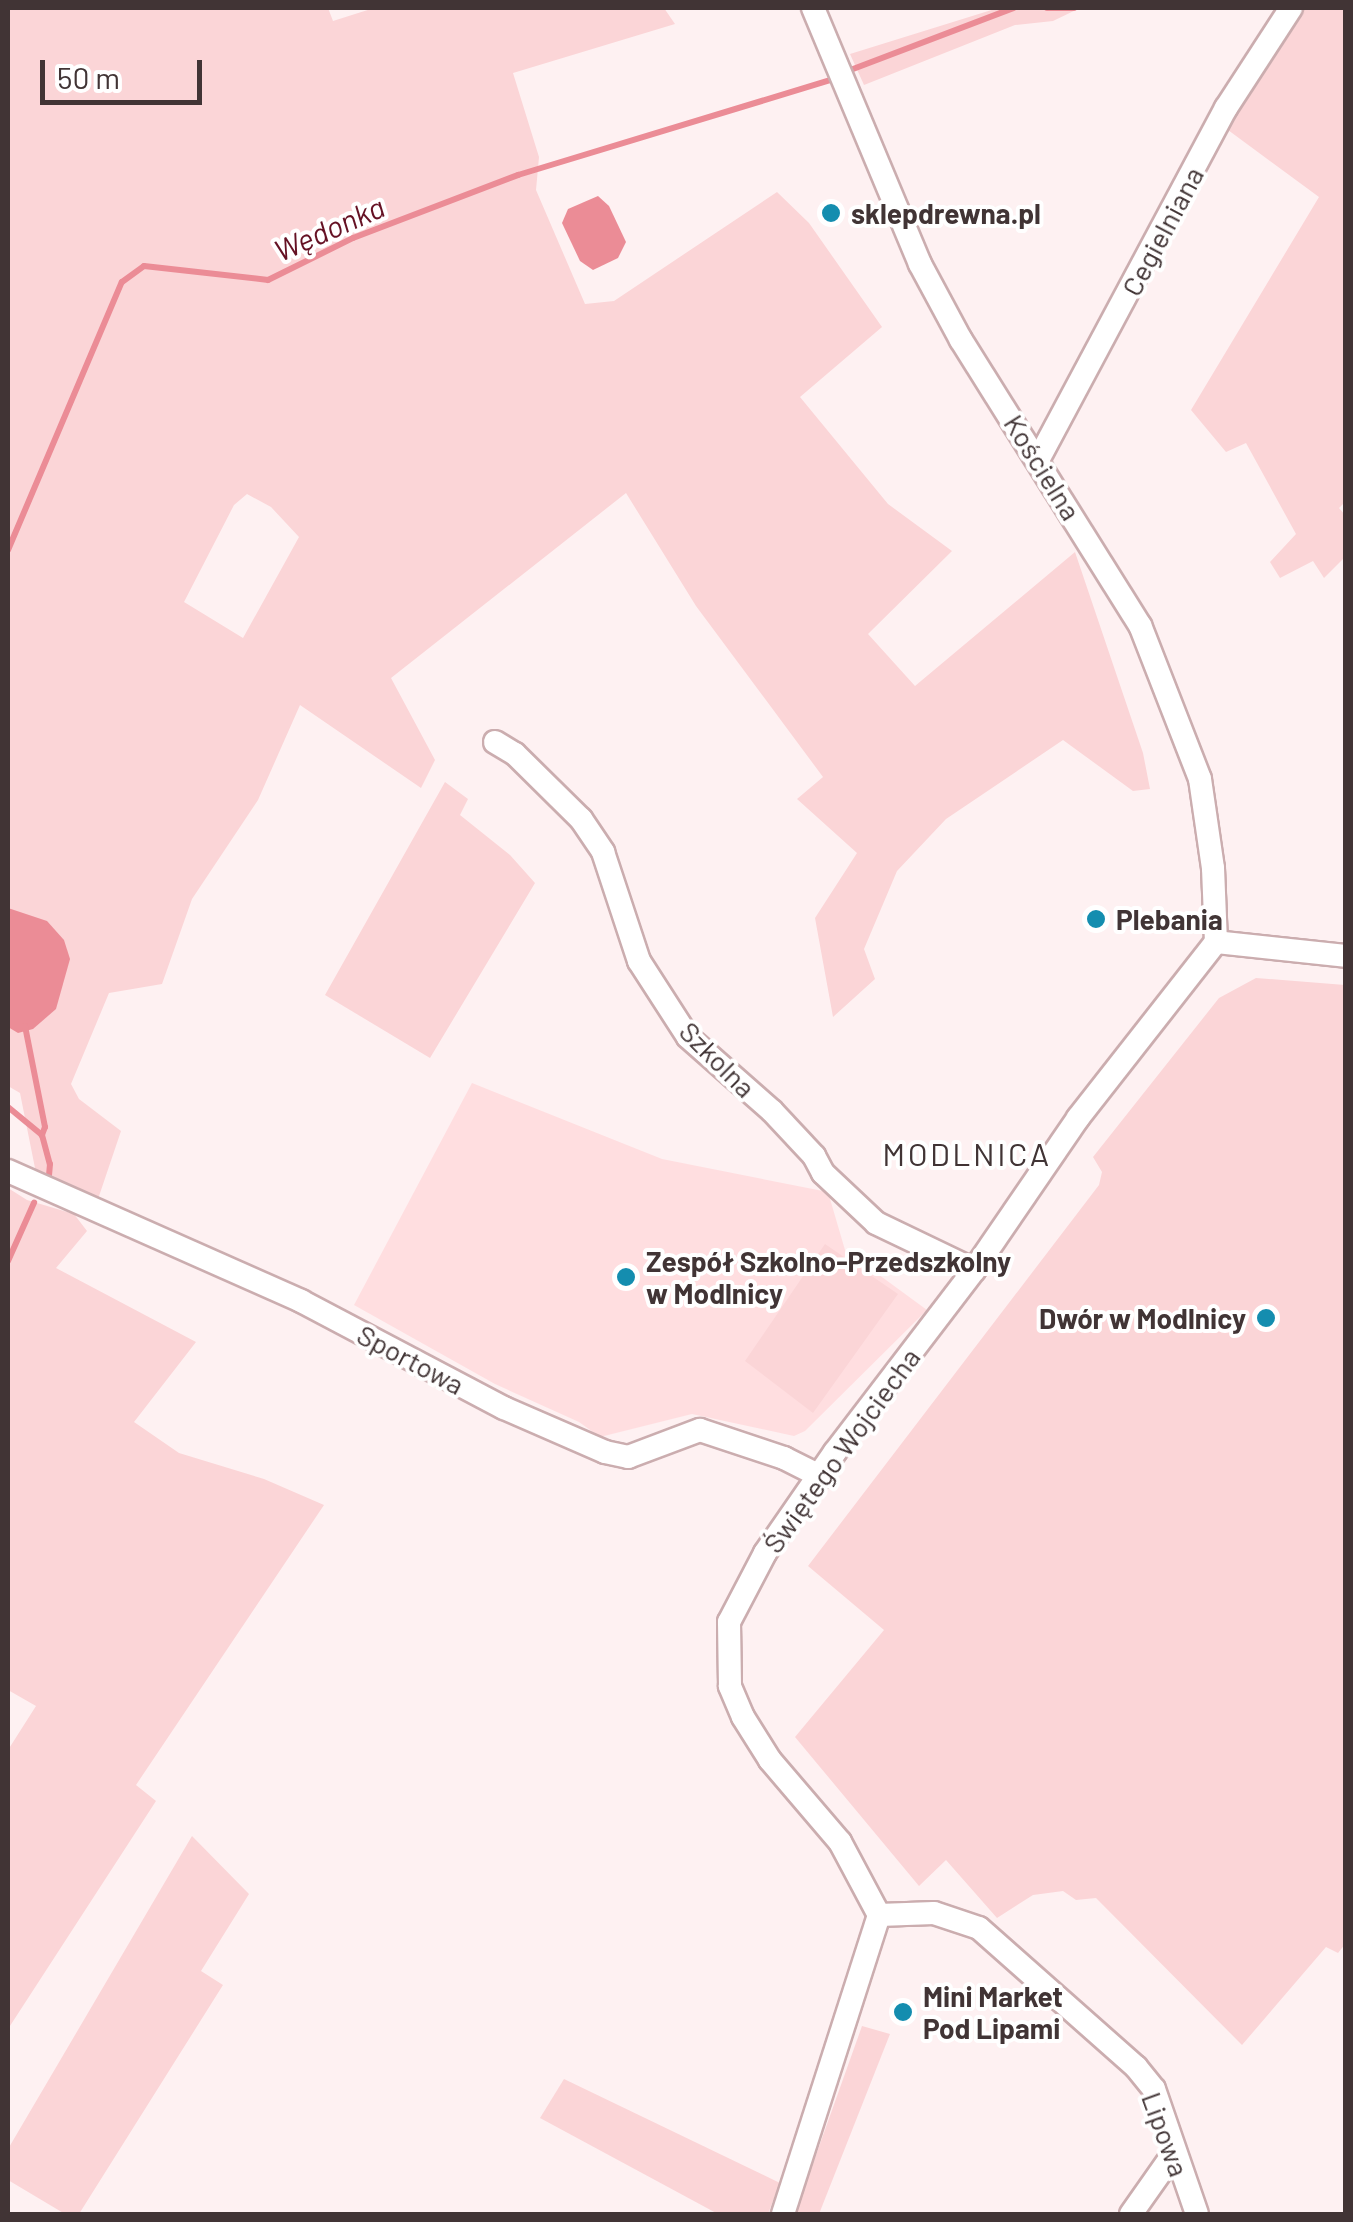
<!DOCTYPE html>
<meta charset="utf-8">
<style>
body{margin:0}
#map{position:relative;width:1353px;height:2222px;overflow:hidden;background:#fef1f2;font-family:Barlow,sans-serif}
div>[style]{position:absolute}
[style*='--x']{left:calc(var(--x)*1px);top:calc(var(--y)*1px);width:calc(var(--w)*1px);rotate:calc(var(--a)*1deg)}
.built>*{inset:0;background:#ffdee0}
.green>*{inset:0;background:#fbd5d7}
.water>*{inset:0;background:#eb8c96}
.stream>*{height:6px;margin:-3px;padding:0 3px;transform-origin:3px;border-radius:3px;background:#eb8c96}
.roads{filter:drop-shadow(2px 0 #cbadaf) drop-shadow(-2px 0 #cbadaf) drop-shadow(0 2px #cbadaf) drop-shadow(0 -2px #cbadaf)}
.minor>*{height:22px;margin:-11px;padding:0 11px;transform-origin:11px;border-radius:11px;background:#fff}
.dots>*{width:28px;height:28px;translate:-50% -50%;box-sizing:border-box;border:5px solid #fff;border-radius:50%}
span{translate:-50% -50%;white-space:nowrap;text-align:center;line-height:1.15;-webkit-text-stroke:8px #fff;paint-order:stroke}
.poi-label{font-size:28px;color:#413435;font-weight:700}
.left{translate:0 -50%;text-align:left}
.right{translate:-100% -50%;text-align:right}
.street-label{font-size:28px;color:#413435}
.water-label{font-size:30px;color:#651124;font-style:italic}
.quarter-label{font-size:32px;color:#413435;letter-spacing:2.5px}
.frame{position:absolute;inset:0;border:10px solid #413435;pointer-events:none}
.scale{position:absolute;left:40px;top:60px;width:162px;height:45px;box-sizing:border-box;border:5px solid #413435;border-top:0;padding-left:12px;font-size:30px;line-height:35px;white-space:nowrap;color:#413435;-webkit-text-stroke:8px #fff;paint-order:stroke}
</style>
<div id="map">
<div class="built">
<i style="clip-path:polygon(472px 1083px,662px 1159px,828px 1192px,845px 1250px,927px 1310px,805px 1431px,794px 1436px,692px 1414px,600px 1437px,579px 1422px,495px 1384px,354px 1305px)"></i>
</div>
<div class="green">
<i style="clip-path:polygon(evenodd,8px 8px,328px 8px,333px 21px,374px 8px,664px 8px,675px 24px,513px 73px,539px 157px,536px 190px,585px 304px,614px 301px,777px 192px,809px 223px,882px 327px,800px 397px,888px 504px,952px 551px,868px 634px,915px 686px,1075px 552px,1143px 753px,1150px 789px,1133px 791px,1063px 740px,946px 819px,897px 871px,864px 949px,875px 979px,833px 1017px,815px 918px,857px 853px,797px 799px,823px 777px,696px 606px,626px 493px,391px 678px,435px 760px,421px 788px,300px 705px,258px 800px,192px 899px,162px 984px,109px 993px,71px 1084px,79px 1099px,121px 1131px,96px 1205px,37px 1178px,20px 1093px,8px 1086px,8px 8px,247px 494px,271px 507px,299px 537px,243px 638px,184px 602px,234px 505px,247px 494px)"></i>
<i style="clip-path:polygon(998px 8px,1080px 8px,1053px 21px,1015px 25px,864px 85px,850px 54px)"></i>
<i style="clip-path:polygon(1301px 8px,1345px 8px,1346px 501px,1339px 508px,1345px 515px,1346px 556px,1324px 578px,1313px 561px,1280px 578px,1270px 562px,1296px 534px,1246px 443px,1226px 452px,1191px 410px,1319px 197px,1228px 130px)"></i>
<i style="clip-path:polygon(445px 782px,468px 799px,460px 815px,510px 855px,535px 883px,430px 1058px,325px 995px)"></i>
<i style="clip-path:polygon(1256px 978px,1345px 985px,1346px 1943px,1338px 1953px,1326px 1947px,1242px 2045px,1096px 1898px,1076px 1900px,1063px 1891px,1033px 1895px,997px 1918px,946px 1860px,919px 1886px,795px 1737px,884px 1630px,808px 1566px,1099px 1185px,1102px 1172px,1093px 1157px,1219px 998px)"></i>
<i style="clip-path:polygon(8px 1188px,27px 1200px,74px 1214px,87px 1231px,56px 1268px,196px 1342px,134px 1422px,179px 1453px,264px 1479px,324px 1505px,136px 1785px,156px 1801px,8px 2029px,8px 1750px,36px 1706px,8px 1690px)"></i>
<i style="clip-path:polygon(825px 1244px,898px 1294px,813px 1413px,745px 1361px)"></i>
<i style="clip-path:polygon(192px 1836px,249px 1894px,201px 1971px,223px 1985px,79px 2214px,65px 2214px,8px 2180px,8px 2149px)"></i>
<i style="clip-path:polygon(862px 2026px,890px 2034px,819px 2214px,795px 2214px)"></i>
<i style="clip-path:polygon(564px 2079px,780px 2183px,768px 2214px,718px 2214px,540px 2118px)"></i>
</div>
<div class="water">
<i style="clip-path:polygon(598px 196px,609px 206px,626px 242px,618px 258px,593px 270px,580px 261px,562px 223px,568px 209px)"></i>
<i style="clip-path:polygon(8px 908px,47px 921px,64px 940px,70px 959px,56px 1009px,33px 1029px,18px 1033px,8px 1027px)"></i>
</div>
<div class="stream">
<i style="--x:1047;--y:8;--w:27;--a:0"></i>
<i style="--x:853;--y:69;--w:172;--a:-20.8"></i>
<i style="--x:8;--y:550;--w:291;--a:-67"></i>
<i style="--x:122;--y:282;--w:27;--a:-36"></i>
<i style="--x:144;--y:266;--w:125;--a:6.4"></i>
<i style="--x:268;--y:280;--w:95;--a:-26.3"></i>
<i style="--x:353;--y:238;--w:177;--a:-20.9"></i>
<i style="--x:518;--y:175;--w:326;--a:-16.9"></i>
<i style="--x:25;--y:1026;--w:103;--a:78.8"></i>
<i style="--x:45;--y:1127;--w:9;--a:111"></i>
<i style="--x:8;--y:1107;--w:44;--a:39.5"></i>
<i style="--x:42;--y:1135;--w:30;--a:75"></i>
<i style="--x:50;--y:1164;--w:11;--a:95"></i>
<i style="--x:8;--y:1261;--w:64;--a:-65.9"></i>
</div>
<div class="roads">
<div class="minor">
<i style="--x:813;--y:8;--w:277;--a:67.3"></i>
<i style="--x:920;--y:264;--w:86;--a:61.7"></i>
<i style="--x:961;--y:340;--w:337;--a:57.9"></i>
<i style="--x:1140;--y:625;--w:165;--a:68.7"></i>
<i style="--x:1200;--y:779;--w:90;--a:81.7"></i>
<i style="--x:1213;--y:868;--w:74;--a:87.7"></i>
<i style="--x:1039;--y:458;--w:397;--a:-61.9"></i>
<i style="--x:1226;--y:108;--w:119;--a:-57"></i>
<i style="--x:495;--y:742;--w:23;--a:31"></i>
<i style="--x:515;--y:754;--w:93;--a:44.6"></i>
<i style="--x:581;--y:819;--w:40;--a:56"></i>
<i style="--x:603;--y:852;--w:115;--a:71.7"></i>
<i style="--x:639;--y:961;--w:90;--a:57.2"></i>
<i style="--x:688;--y:1037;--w:112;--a:41.4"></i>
<i style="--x:772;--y:1111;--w:62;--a:47"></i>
<i style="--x:814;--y:1156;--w:19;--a:62"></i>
<i style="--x:823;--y:1173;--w:73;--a:43.3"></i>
<i style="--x:876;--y:1223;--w:109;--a:25.6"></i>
<i style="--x:1216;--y:942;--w:131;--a:6.1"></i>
<i style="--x:8;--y:1171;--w:321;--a:23.9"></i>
<i style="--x:301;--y:1301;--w:229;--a:27.8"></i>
<i style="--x:504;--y:1408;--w:110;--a:23.5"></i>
<i style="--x:605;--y:1452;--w:24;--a:12"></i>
<i style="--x:628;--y:1457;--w:77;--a:-20.6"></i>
<i style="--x:700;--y:1430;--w:89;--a:18.4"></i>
<i style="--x:784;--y:1458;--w:42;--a:26.6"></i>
<i style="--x:879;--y:1915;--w:83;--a:-118.1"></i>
<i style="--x:840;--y:1842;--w:108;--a:-130.5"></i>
<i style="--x:770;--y:1760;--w:51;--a:-122.1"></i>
<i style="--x:743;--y:1717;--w:34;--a:-113"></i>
<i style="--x:730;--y:1686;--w:64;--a:-90.9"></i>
<i style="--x:729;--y:1622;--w:78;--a:-62.4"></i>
<i style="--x:765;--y:1553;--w:123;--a:-55.3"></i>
<i style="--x:835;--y:1452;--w:229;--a:-52.6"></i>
<i style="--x:974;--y:1270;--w:184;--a:-55.6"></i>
<i style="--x:1078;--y:1118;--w:224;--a:-51.9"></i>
<i style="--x:879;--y:1915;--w:55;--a:-2.1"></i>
<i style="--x:934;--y:1913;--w:47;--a:18.4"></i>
<i style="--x:979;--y:1928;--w:210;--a:41.5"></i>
<i style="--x:1136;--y:2067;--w:28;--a:51"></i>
<i style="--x:1154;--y:2089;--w:132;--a:71"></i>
<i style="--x:783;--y:2214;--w:314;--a:-72.2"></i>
<i style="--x:1131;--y:2214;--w:75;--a:-54.8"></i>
</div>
</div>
<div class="dots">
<i style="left:831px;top:213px;background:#148daf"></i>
<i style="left:1096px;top:919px;background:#148daf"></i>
<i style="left:626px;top:1277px;background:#148daf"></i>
<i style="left:1266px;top:1318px;background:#148daf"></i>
<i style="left:903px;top:2012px;background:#148daf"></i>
</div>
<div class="poi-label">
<span class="left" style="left:851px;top:213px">sklepdrewna.pl</span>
<span class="left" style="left:1116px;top:919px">Plebania</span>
<span class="left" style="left:646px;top:1277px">Zespół Szkolno-Przedszkolny<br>w Modlnicy</span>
<span class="right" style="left:1246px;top:1318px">Dwór w Modlnicy</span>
<span class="left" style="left:923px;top:2012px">Mini Market<br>Pod Lipami</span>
</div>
<div class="street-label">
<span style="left:1162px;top:231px;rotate:-62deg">Cegielniana</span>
<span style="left:1043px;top:467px;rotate:58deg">Kościelna</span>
<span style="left:718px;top:1059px;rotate:45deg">Szkolna</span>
<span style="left:411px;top:1359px;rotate:28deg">Sportowa</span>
<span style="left:841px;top:1450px;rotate:-54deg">Świętego Wojciecha</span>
<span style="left:1166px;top:2134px;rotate:70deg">Lipowa</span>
</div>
<div class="water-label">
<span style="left:329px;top:228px;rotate:-24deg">Wędonka</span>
</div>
<div class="quarter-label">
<span style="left:967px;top:1153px">MODLNICA</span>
</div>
<div class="frame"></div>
<div class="scale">50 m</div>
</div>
